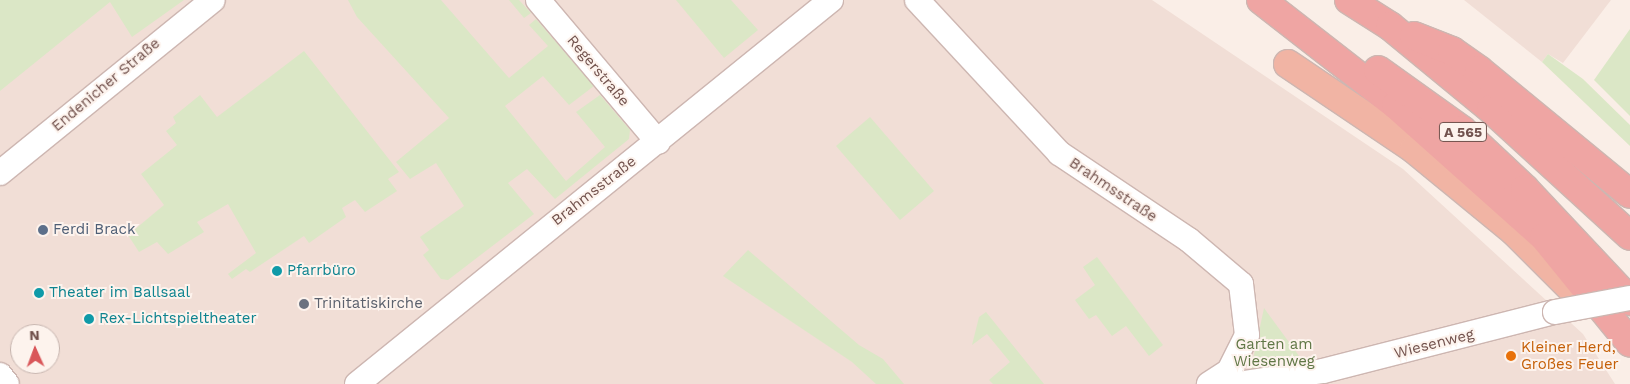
<!DOCTYPE html>
<meta charset="utf-8">
<style>
body{margin:0}
#map{position:relative;width:1630px;height:384px;overflow:hidden;background:#faeee7;font-family:"Work Sans",sans-serif}
div>[style]{position:absolute}
[style*='--x']{left:calc(var(--x)*1px);top:calc(var(--y)*1px);width:calc(var(--w)*1px);rotate:calc(var(--a)*1deg)}
.residential>*{inset:0;background:#f1ded6}
.green>*{inset:0;background:#dbe7c6}
.roads{filter:drop-shadow(1px 0 #cdb6b1) drop-shadow(-1px 0 #cdb6b1) drop-shadow(0 1px #cdb6b1) drop-shadow(0 -1px #cdb6b1)}
.minor>*{height:24px;margin:-12px;padding:0 12px;transform-origin:12px;border-radius:12px;background:#fff}
.trunk>*{height:28px;margin:-14px;padding:0 14px;transform-origin:14px;border-radius:14px;background:#f1b4a4}
.motorway>*{height:28px;margin:-14px;padding:0 14px;transform-origin:14px;border-radius:14px;background:#efa5a3}
.bridges{filter:drop-shadow(1px 0 #cdb6b1) drop-shadow(-1px 0 #cdb6b1) drop-shadow(0 1px #cdb6b1) drop-shadow(0 -1px #cdb6b1)}
.minor-bridge>*{height:24px;margin:-12px;padding:0 12px;transform-origin:12px;border-radius:12px;background:#fff}
.dots>*{width:14px;height:14px;translate:-50% -50%;box-sizing:border-box;border:2px solid #fdf3ed;border-radius:50%}
span{translate:-50% -50%;white-space:nowrap;text-align:center;line-height:1.15;-webkit-text-stroke:4px #fdf3ed;paint-order:stroke}
.shield-label span{padding:1px 4px;background:#fdf3ed;border:1px solid;border-radius:4px;-webkit-text-stroke-width:0}
.shield-label{font-size:14px;color:#72524d;font-weight:700}
.street-label{font-size:15px;color:#72524d}
.service-label{font-size:15px;color:#4e5e75}
.left{translate:0 -50%;text-align:left}
.culture-label{font-size:15px;color:#0d838f}
.worship-label{font-size:15px;color:#5b616d}
.park-label{font-size:15px;color:#607746}
.food-label{font-size:15px;color:#c56008}
.north{position:absolute;left:10px;top:324px;width:50px;height:50px;box-sizing:border-box;background:#fdf3ed;border:1px solid #c5b3ad;border-radius:50%;rotate:358deg;font-size:14px;font-weight:700;line-height:20px;text-align:center;color:#72524d}
.north::after{content:'';display:block;margin:auto;width:18px;height:22px;background:#d95659;clip-path:polygon(50% 0,100% 100%,50% 72%,0 100%)}
</style>
<div id="map">
<div class="residential">
<i style="clip-path:polygon(evenodd,0 0,1152px 0,1403px 169px,1583px 334px,1615px 384px,0 384px,0 0,20px 334px,50px 334px,50px 364px,20px 364px,20px 334px)"></i>
<i style="clip-path:polygon(1464px 0,1611px 0,1563px 63px,1548px 54px,1542px 62px)"></i>
</div>
<div class="green">
<i style="clip-path:polygon(0 0,184px 0,132px 37px,110px 2px,0 91px)"></i>
<i style="clip-path:polygon(348px 0,441px 0,509px 78px,548px 46px,529px 25px,536px 19px,594px 86px,569px 105px,543px 76px,505px 106px,566px 181px,605px 147px,576px 112px,600px 95px,630px 130px,629px 139px,555px 199px,527px 169px,508px 183px,534px 214px,448px 280px,441px 279px,423px 255px,429px 250px,420px 237px,464px 206px,436px 163px,410px 179px,396px 162px,449px 118px,357px 17px)"></i>
<i style="clip-path:polygon(509px 0,519px 0,531px 13px,524px 18px)"></i>
<i style="clip-path:polygon(676px 0,731px 0,758px 30px,724px 58px)"></i>
<i style="clip-path:polygon(1630px 29px,1630px 116px,1594px 80px)"></i>
<i style="clip-path:polygon(304px 51px,399px 172px,388px 179px,397px 191px,365px 212px,355px 200px,342px 208px,346px 217px,309px 243px,304px 236px,250px 272px,246px 269px,232px 279px,228px 274px,256px 253px,228px 204px,197px 222px,204px 232px,168px 254px,157px 242px,139px 252px,128px 235px,164px 205px,141px 174px,177px 145px,166px 131px,176px 123px,173px 117px,200px 95px,217px 117px)"></i>
<i style="clip-path:polygon(1548px 54px,1583px 79px,1630px 125px,1630px 146px,1542px 62px)"></i>
<i style="clip-path:polygon(870px 117px,934px 191px,900px 220px,836px 146px)"></i>
<i style="clip-path:polygon(748px 250px,859px 345px,883px 359px,904px 384px,876px 384px,852px 362px,723px 276px)"></i>
<i style="clip-path:polygon(1097px 257px,1163px 345px,1149px 356px,1126px 326px,1112px 336px,1096px 315px,1089px 319px,1075px 300px,1095px 285px,1083px 267px)"></i>
<i style="clip-path:polygon(1264px 308px,1305px 364px,1277px 372px,1251px 369px)"></i>
<i style="clip-path:polygon(986px 312px,1044px 384px,993px 384px,989px 380px,1010px 362px,987px 334px,972px 345px,979px 317px)"></i>
</div>
<div class="roads">
<div class="minor">
<i style="--x:538;--y:0;--w:186;--a:49.8"></i>
<i style="--x:917;--y:0;--w:209;--a:47.1"></i>
<i style="--x:1059;--y:153;--w:156;--a:33.8"></i>
<i style="--x:1189;--y:240;--w:68;--a:40.2"></i>
<i style="--x:1241;--y:284;--w:51;--a:83.3"></i>
<i style="--x:1247;--y:335;--w:40;--a:116.6"></i>
<i style="--x:1229;--y:371;--w:24;--a:147"></i>
<i style="--x:0;--y:173;--w:274;--a:-39.1"></i>
<i style="--x:0;--y:375;--w:11;--a:52"></i>
<i style="--x:357;--y:384;--w:610;--a:-39.01"></i>
<i style="--x:1237;--y:384;--w:87;--a:-8.6"></i>
<i style="--x:1323;--y:371;--w:239;--a:-14.3"></i>
</div>
<div class="trunk">
<i style="--x:1288;--y:64;--w:152;--a:34"></i>
<i style="--x:1414;--y:149;--w:129;--a:39.4"></i>
<i style="--x:1514;--y:231;--w:92;--a:45"></i>
</div>
<div class="motorway">
<i style="--x:1261;--y:0;--w:171;--a:37.9"></i>
<i style="--x:1396;--y:105;--w:198;--a:41.7"></i>
<i style="--x:1544;--y:237;--w:136;--a:50.9"></i>
<i style="--x:1349;--y:0;--w:49;--a:32.4"></i>
<i style="--x:1390;--y:26;--w:131;--a:39.4"></i>
<i style="--x:1491;--y:109;--w:188;--a:42.4"></i>
<i style="--x:1414;--y:36;--w:41;--a:21.5"></i>
<i style="--x:1452;--y:51;--w:33;--a:35"></i>
<i style="--x:1479;--y:70;--w:195;--a:39.4"></i>
<i style="--x:1378;--y:70;--w:103;--a:35.5"></i>
<i style="--x:1462;--y:130;--w:86;--a:43.1"></i>
<i style="--x:1525;--y:189;--w:154;--a:46.8"></i>
</div>
</div>
<div class="bridges">
<div class="minor-bridge">
<i style="--x:1555;--y:312;--w:76;--a:-10.6"></i>
</div>
</div>
<div class="dots">
<i style="left:43px;top:230px;background:#5c6f8a"></i>
<i style="left:277px;top:271px;background:#0f9aa8"></i>
<i style="left:39px;top:293px;background:#0f9aa8"></i>
<i style="left:304px;top:304px;background:#6b7280"></i>
<i style="left:89px;top:319px;background:#0f9aa8"></i>
<i style="left:1511px;top:356px;background:#e8710a"></i>
</div>
<div class="shield-label">
<span style="left:1463px;top:132px">A 565</span>
</div>
<div class="street-label">
<span style="left:598px;top:71px;rotate:50deg">Regerstraße</span>
<span style="left:106px;top:85px;rotate:-40deg">Endenicher Straße</span>
<span style="left:1113px;top:190px;rotate:34deg">Brahmsstraße</span>
<span style="left:594px;top:191px;rotate:-38deg">Brahmsstraße</span>
<span style="left:1434px;top:344px;rotate:-14deg">Wiesenweg</span>
</div>
<div class="service-label">
<span class="left" style="left:53px;top:230px">Ferdi Brack</span>
</div>
<div class="culture-label">
<span class="left" style="left:287px;top:271px">Pfarrbüro</span>
<span class="left" style="left:49px;top:293px">Theater im Ballsaal</span>
<span class="left" style="left:99px;top:319px">Rex-Lichtspieltheater</span>
</div>
<div class="worship-label">
<span class="left" style="left:314px;top:304px">Trinitatiskirche</span>
</div>
<div class="park-label">
<span style="left:1274px;top:353px">Garten am<br>Wiesenweg</span>
</div>
<div class="food-label">
<span class="left" style="left:1521px;top:356px">Kleiner Herd,<br>Großes Feuer</span>
</div>
<div class="north">N</div>
</div>
